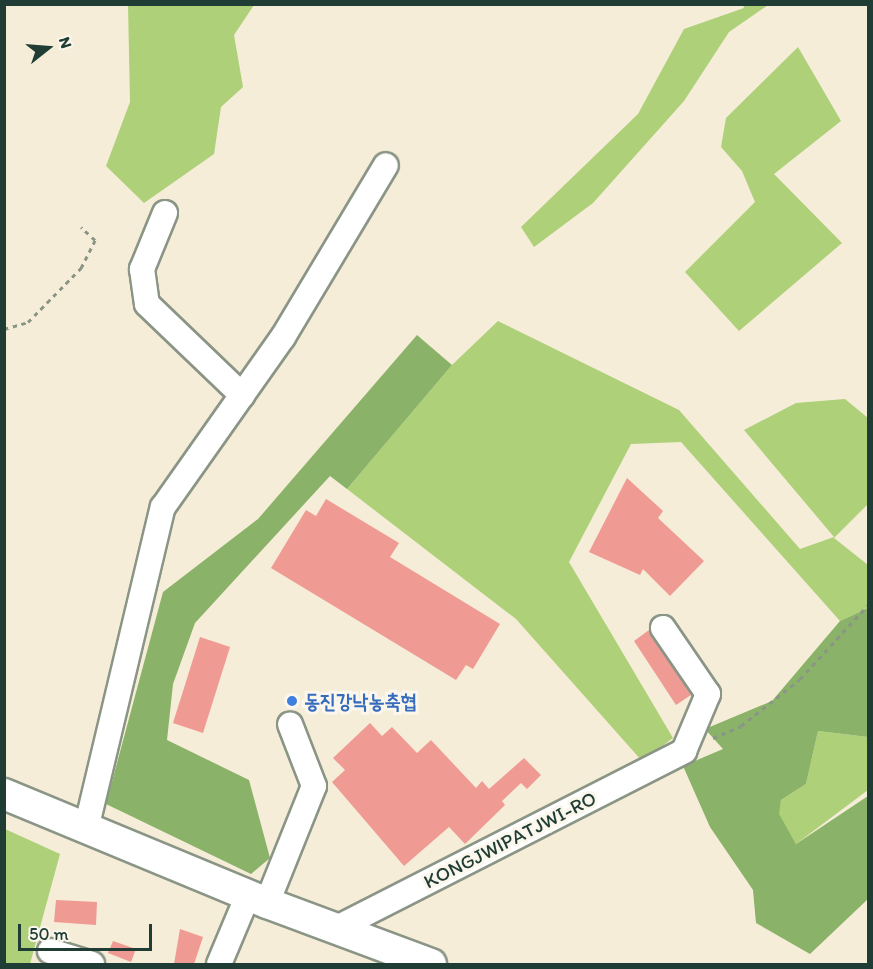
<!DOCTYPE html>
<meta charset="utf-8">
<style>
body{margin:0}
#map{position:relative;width:873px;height:969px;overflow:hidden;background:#f5edd7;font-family:Itim,"Poor Story",sans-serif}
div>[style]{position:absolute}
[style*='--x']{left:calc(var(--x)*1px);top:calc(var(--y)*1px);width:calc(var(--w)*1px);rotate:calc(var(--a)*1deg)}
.green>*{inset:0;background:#add079}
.forest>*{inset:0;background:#8ab269}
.building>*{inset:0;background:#f09a94}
.path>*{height:3px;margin-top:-1.5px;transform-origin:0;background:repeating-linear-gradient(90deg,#8a9586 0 4.5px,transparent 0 9px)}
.roads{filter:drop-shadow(2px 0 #8a9586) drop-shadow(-2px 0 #8a9586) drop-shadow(0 2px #8a9586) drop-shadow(0 -2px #8a9586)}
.minor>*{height:24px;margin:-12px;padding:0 12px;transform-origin:12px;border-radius:12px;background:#fff}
.major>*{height:30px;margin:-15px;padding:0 15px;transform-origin:15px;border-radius:15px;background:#fff}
.dots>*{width:16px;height:16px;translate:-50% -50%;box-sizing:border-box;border:3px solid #fbf7ec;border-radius:50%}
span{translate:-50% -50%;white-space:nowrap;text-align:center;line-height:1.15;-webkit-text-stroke:6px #fbf7ec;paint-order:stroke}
.shop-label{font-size:20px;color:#366cbe;font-weight:700}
.left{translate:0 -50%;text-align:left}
.street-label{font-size:20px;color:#1f3d34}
.frame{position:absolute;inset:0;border:6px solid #1f3d34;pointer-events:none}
.north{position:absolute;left:18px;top:18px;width:60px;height:60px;-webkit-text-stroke:4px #fbf7ec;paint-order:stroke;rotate:73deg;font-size:16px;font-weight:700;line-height:24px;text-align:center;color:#1f3d34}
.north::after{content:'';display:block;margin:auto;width:21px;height:27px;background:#1f3d34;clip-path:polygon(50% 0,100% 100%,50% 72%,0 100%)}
.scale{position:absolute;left:18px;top:924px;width:134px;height:27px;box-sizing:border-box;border:3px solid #1f3d34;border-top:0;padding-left:8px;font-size:18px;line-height:21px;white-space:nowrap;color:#1f3d34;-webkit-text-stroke:4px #fbf7ec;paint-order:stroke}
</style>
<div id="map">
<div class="green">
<i style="clip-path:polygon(128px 5px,254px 5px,234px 35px,243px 87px,221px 107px,214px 154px,144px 203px,106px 166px,130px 102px)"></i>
<i style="clip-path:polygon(743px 5px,768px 5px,729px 32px,684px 101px,593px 203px,534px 247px,521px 227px,638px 114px,684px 29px,744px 8px)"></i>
<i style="clip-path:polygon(798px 47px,841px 121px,774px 174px,842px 243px,739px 331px,685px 272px,755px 202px,742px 171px,721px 147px,726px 118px)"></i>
<i style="clip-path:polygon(498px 321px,679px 410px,800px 549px,834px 537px,744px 430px,796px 403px,845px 399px,868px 418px,868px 504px,834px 538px,868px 565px,868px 608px,840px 621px,681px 442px,631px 444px,569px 562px,673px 738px,642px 761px,516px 619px,347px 489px,452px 365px)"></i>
<i style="clip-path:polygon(818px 731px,868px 737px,868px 790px,796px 844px,778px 814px,781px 800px,806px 784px)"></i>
<i style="clip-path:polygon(5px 829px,60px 854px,30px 964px,5px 964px)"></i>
</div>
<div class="forest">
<i style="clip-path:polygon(417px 335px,452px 365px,347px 489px,330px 476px,195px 623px,173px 684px,167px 740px,249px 780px,270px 858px,251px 874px,106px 804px,163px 592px,258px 519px)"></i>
<i style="clip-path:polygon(868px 608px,868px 737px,818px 731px,806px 784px,781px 800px,779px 814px,796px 844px,868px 796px,868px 899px,810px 954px,756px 923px,753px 890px,710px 827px,683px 766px,723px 749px,705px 729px,772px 701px,840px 621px)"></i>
</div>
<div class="building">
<i style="clip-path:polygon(627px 478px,663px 511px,658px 518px,704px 561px,670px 596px,643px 569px,640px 575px,589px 552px)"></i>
<i style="clip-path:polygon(326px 499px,399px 543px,390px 557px,500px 624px,473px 669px,466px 665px,456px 680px,271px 568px,306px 510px,316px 516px)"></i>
<i style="clip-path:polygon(649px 630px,691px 695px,676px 705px,634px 641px)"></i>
<i style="clip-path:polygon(200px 637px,230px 647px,203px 733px,173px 723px)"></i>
<i style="clip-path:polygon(370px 723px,382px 736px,392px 727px,417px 753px,431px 740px,476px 788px,482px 781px,489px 789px,524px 758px,541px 775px,527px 789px,521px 783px,502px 801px,505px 805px,465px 844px,449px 827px,404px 866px,332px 782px,345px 770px,333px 758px)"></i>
<i style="clip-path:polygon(56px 900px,97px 902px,96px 925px,54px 922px)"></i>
<i style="clip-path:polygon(180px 929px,203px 937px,194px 964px,174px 964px)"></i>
<i style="clip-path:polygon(113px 941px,136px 949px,131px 962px,108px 953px)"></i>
</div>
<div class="path">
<i style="--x:4;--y:329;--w:25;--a:-16"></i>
<i style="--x:28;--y:322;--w:76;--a:-45.5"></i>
<i style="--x:81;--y:268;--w:31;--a:-63"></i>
<i style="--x:95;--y:240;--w:19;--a:-137"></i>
<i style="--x:713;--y:738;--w:30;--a:-23"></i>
<i style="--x:741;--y:726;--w:75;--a:-38.5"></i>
<i style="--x:800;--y:679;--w:100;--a:-47.4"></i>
</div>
<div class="roads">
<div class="minor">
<i style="--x:165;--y:213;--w:61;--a:112.3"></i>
<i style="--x:142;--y:269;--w:35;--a:82"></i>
<i style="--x:147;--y:304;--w:132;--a:43.8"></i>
<i style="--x:86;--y:829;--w:331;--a:-76.6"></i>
<i style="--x:163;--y:507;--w:208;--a:-54.8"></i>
<i style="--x:283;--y:337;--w:200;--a:-59.1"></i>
<i style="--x:267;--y:903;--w:126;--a:-68.1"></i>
<i style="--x:314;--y:786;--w:66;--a:-111.2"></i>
<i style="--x:337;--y:928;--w:390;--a:-27"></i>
<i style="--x:684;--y:751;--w:62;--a:-67.2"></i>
<i style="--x:708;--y:694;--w:80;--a:-124.3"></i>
<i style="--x:50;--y:951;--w:44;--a:17.2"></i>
<i style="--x:219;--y:964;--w:75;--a:-67.2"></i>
</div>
<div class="major">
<i style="--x:4;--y:794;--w:285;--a:22.5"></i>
<i style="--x:267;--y:903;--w:175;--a:20.4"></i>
</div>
</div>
<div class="dots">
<i style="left:292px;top:701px;background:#3f7fe0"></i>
</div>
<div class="shop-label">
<span class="left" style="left:304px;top:701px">동진강낙농축협</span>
</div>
<div class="street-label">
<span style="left:510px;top:840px;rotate:-27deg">KONGJWIPATJWI-RO</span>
</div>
<div class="frame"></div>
<div class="north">N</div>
<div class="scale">50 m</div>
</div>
